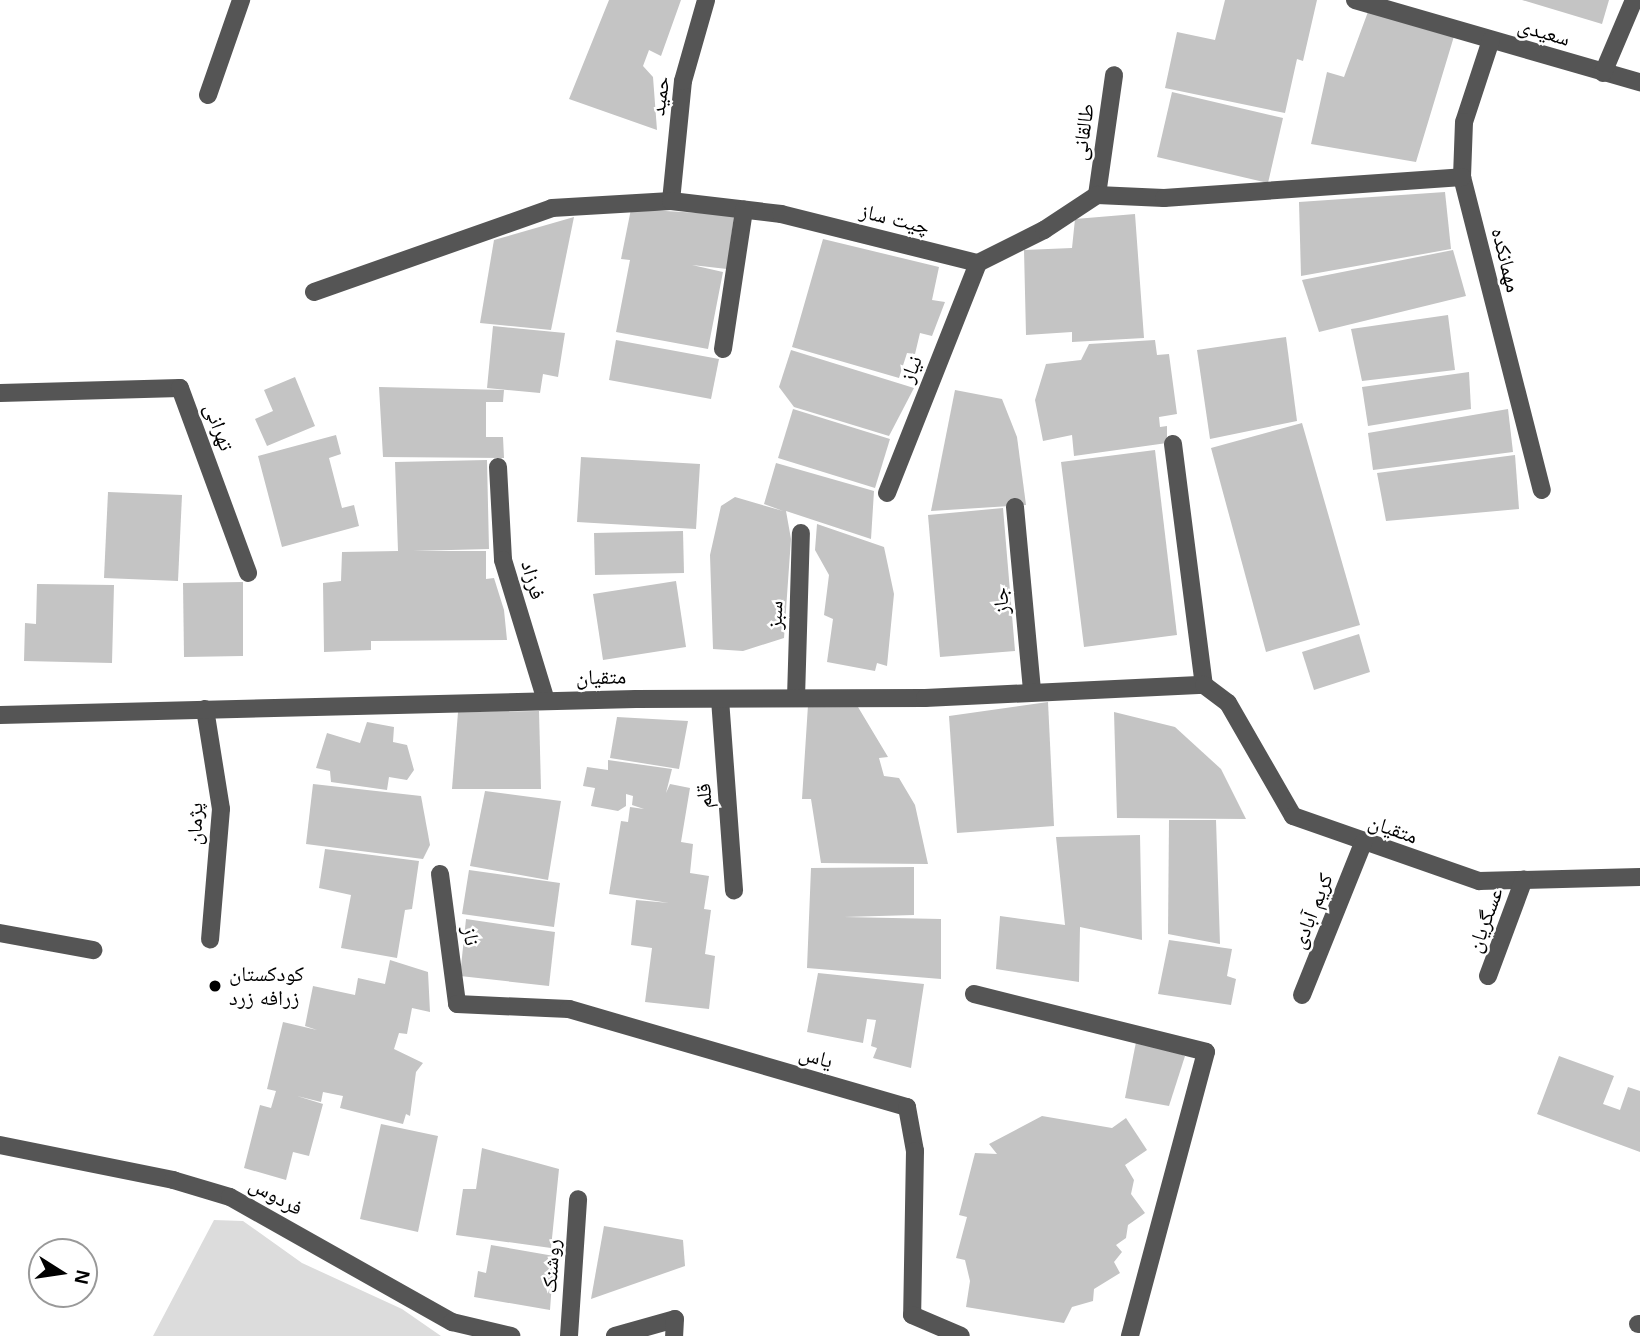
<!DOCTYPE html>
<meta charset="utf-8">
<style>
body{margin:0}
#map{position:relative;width:1640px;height:1336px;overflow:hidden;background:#fff;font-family:Helvetica,"Noto Naskh Arabic",sans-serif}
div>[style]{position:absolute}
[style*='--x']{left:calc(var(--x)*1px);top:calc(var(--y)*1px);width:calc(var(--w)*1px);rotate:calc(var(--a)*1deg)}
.green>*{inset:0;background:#dcdcdc}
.building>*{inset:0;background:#c4c4c4}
.minor>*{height:18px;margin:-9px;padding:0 9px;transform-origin:9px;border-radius:9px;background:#555}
.dots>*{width:19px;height:19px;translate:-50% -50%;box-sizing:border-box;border:4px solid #fff;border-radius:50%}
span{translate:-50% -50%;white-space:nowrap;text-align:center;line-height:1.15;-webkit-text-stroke:5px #fff;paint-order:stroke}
.street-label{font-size:21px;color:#000}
.poi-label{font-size:21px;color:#000}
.left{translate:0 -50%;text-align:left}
.north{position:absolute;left:28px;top:1238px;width:70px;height:70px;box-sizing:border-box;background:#fff;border:2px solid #999;border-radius:50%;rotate:102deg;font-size:19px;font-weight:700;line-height:28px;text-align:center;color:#000}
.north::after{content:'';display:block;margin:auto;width:24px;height:32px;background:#000;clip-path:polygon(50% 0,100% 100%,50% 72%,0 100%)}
</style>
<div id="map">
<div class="green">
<i style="clip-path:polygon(214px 1220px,243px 1221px,302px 1263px,402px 1309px,441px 1336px,153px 1336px)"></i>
</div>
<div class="building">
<i style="clip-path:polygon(609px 0,681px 0,661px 56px,649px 50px,643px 66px,653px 77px,657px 130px,569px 99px)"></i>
<i style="clip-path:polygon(1225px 0,1317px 0,1303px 61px,1297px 59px,1285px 113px,1165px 88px,1177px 32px,1215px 40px)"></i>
<i style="clip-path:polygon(1522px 0,1609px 0,1602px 24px)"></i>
<i style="clip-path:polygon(1369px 9px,1455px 33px,1416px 162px,1311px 144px,1327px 72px,1344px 77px)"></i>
<i style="clip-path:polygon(1172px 92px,1283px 118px,1268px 183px,1157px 157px)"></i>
<i style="clip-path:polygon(1445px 192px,1451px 249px,1301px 276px,1299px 202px)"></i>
<i style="clip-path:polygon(631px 209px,734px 215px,727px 269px,692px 265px,723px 272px,708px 349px,616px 332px,630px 260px,621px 259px)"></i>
<i style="clip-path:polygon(1135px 214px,1144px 338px,1072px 342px,1072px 332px,1026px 335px,1024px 250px,1072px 248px,1075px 219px)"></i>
<i style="clip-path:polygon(574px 217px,551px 330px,480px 323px,494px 240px)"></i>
<i style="clip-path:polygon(823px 239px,939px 267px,932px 300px,945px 302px,932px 336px,920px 333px,915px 354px,907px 353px,899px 378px,792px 347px)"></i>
<i style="clip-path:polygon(1453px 250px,1466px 296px,1319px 332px,1302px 280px)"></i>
<i style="clip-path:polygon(1448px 315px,1455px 370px,1362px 381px,1351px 329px)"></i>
<i style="clip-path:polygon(493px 326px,565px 333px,558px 377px,543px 374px,540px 393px,487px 388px)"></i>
<i style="clip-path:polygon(1286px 337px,1297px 421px,1210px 439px,1197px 350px)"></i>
<i style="clip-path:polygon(616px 340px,719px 359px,711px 399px,609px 380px)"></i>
<i style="clip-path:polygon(1155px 340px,1157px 355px,1169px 354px,1177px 414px,1159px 417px,1160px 427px,1167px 426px,1167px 443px,1074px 456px,1072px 435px,1043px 441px,1035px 400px,1046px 364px,1081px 360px,1089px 344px)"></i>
<i style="clip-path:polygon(791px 350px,914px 388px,889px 436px,794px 407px,779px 387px)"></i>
<i style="clip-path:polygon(1469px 372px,1471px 409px,1368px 426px,1362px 387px)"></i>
<i style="clip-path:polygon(295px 377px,315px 426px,267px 446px,255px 419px,273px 411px,264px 390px)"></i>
<i style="clip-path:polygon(379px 387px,504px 390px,503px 402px,486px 402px,486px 437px,503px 437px,504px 458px,383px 457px)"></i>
<i style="clip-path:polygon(955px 390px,1002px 399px,1017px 437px,1026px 505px,931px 511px)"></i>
<i style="clip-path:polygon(793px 409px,890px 439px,875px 488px,778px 458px)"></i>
<i style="clip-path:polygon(1508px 409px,1513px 452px,1373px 470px,1368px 433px)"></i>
<i style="clip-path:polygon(1302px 423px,1360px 625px,1266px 652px,1211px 448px)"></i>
<i style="clip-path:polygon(336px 435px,341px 454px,329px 458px,342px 508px,354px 505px,359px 526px,282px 547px,258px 456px)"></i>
<i style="clip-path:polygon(1155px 450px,1177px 635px,1084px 647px,1061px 462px)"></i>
<i style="clip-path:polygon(1515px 455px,1519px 509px,1386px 521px,1377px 473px)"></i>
<i style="clip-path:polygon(581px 457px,700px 464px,696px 529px,577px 522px)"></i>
<i style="clip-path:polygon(487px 460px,489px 549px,413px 551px,486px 551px,486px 579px,494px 578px,504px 610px,507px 640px,371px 641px,371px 650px,324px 652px,323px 583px,341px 581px,342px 552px,398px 551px,395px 462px)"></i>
<i style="clip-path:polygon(776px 463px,874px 491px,871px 539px,786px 511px,791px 539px,784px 638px,743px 651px,713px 649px,710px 555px,721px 506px,735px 497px,783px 511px,764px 504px)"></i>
<i style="clip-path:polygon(108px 492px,182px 495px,178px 581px,104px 578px)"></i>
<i style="clip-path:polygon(1003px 508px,1015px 651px,940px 657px,928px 515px)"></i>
<i style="clip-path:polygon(817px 524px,884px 547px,894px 594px,887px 666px,877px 663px,875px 671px,827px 662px,833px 619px,824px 615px,829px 575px,815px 550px)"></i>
<i style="clip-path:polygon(683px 531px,684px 573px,595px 575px,594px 533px)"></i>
<i style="clip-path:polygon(676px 581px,686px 647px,603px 660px,593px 594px)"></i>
<i style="clip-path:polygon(243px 582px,243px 656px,184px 657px,183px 583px)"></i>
<i style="clip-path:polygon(37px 584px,114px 585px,112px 663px,24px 661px,25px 623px,36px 624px)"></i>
<i style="clip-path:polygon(1359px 634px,1370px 672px,1314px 690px,1302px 652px)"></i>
<i style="clip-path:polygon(1048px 702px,1054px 826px,957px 833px,949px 716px)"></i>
<i style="clip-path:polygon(808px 705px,858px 707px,888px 757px,879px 758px,884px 776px,899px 778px,915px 805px,928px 864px,821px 863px,811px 799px,802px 799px)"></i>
<i style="clip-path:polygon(539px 711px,541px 789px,452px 789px,458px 712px)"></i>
<i style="clip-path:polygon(1114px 712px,1175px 727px,1221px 769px,1246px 819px,1117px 818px)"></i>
<i style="clip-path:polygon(617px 717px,688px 721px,679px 769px,610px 758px)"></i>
<i style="clip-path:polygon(367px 722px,394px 727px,393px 742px,407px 745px,414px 770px,407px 780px,389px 777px,387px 790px,331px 782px,330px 771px,316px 768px,327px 733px,360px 743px)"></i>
<i style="clip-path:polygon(608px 760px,672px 769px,666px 793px,670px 784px,690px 788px,681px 842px,693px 844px,690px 873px,709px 876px,704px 909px,711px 910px,705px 954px,715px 956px,709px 1009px,645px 1002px,652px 948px,631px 945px,636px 900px,669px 903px,609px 894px,621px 821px,628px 822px,630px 807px,644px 809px,632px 805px,633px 796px,626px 794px,626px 806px,618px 811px,591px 806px,595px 788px,583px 786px,587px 767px,608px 770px)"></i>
<i style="clip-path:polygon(313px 784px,421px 796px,430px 845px,423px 859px,306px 844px)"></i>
<i style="clip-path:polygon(485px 791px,561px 801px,548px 880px,470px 866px)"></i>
<i style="clip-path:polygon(1169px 820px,1216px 820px,1220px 944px,1168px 934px)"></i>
<i style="clip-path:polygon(1140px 835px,1142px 940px,1080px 927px,1079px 982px,996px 969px,1000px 916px,1065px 925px,1056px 837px)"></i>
<i style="clip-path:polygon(325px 849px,419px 861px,412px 909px,405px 910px,397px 958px,341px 948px,351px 895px,319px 888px)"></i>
<i style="clip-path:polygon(914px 867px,914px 915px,844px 917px,941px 919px,941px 979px,807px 968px,811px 868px)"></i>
<i style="clip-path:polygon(469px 870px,560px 883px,554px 927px,462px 914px)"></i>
<i style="clip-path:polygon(466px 919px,555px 932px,549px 986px,460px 976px)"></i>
<i style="clip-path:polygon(1169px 940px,1232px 949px,1227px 976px,1236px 979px,1231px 1005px,1158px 994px)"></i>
<i style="clip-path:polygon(390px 960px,428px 972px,430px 1012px,412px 1008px,407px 1034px,399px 1033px,394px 1049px,423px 1063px,416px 1072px,410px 1116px,406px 1114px,403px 1124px,340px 1108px,343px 1096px,323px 1092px,321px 1102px,297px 1096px,323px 1104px,309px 1156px,293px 1152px,286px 1180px,244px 1168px,260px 1105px,271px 1108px,276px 1091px,267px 1089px,283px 1022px,317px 1030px,305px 1026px,313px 986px,355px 995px,358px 978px,385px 984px)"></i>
<i style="clip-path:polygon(818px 973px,924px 984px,911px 1068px,873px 1058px,877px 1048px,871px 1046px,876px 1020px,867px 1019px,863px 1043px,807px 1032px)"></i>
<i style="clip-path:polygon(1137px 1037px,1185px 1056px,1169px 1106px,1125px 1098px)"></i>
<i style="clip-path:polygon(1559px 1056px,1614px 1076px,1603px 1104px,1620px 1110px,1628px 1087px,1640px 1091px,1640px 1152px,1537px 1114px)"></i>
<i style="clip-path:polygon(1042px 1116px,1112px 1128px,1126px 1118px,1147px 1150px,1125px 1165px,1134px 1180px,1131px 1194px,1145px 1213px,1128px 1225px,1126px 1238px,1116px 1245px,1122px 1252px,1114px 1262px,1120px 1273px,1094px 1289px,1093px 1301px,1072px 1307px,1064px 1323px,966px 1307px,970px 1281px,965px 1260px,956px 1258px,967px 1217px,959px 1215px,975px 1153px,997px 1154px,989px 1144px)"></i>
<i style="clip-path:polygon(381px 1124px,438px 1136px,418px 1232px,360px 1219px)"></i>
<i style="clip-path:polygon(482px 1148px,559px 1169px,551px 1248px,456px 1235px,463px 1189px,476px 1189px)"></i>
<i style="clip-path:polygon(604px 1226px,683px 1240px,685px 1266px,591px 1299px)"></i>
<i style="clip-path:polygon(491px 1245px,554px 1256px,550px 1310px,474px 1297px,478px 1271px,486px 1273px)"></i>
</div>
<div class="minor">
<i style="--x:1355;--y:0;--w:297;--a:16.1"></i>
<i style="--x:1491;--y:40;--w:86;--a:108.2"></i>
<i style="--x:1464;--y:122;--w:55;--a:92.1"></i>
<i style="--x:1462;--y:177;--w:323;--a:75.7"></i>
<i style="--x:1603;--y:73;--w:79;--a:-67"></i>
<i style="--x:208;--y:95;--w:101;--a:-70.8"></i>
<i style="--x:1097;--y:195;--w:121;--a:-81.9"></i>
<i style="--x:671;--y:201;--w:121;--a:-84.3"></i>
<i style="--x:683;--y:81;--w:84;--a:-74.1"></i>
<i style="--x:314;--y:292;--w:252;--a:-19.4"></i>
<i style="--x:552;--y:208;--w:119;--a:-3.4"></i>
<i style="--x:671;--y:201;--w:111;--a:6.7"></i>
<i style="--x:781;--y:214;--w:203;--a:14"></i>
<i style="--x:978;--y:263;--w:74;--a:-26.6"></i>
<i style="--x:1044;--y:230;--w:64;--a:-33.4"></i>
<i style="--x:1097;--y:195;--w:67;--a:2.6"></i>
<i style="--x:1164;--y:198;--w:299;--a:-4"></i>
<i style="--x:723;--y:349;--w:141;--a:-81.4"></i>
<i style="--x:0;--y:393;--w:180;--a:-1.6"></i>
<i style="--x:180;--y:388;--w:197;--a:69.8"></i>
<i style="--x:1173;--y:444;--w:243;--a:82.7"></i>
<i style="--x:498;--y:467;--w:93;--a:86.9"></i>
<i style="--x:503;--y:560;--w:147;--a:73"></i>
<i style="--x:887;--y:493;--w:247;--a:-68.4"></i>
<i style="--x:1015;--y:507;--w:186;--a:84.7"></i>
<i style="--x:796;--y:698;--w:165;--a:-88.3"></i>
<i style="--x:720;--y:699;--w:192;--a:85.8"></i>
<i style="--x:205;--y:709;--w:101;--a:80.9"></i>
<i style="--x:221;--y:809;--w:131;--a:94.8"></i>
<i style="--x:0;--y:715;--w:636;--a:-1.44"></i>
<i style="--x:636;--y:699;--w:289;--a:-0.2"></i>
<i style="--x:925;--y:698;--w:279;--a:-2.7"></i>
<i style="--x:1204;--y:685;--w:30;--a:37"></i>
<i style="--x:1228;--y:703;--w:130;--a:60.1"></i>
<i style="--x:1293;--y:816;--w:197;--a:19.3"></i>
<i style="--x:1479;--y:881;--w:161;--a:-1.4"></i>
<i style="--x:440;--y:874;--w:131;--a:82.5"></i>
<i style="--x:457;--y:1004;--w:112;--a:2.6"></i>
<i style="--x:569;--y:1009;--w:352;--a:16.2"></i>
<i style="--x:907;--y:1107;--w:45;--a:79.7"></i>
<i style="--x:915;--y:1151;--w:164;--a:91"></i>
<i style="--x:912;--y:1315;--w:53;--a:23.2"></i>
<i style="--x:0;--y:933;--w:95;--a:10.4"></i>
<i style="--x:1488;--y:976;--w:103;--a:-69.6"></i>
<i style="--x:974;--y:994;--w:239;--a:14"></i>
<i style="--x:1206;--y:1052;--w:294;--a:105"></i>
<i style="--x:1302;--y:995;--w:164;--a:-68.1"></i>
<i style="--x:0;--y:1145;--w:177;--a:11.4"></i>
<i style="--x:173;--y:1180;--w:59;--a:16.6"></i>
<i style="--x:230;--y:1197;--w:255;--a:29.4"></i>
<i style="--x:452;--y:1322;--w:61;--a:13.3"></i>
<i style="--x:1638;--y:1324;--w:2;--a:0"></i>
<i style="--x:569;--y:1336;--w:137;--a:-86.2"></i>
<i style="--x:615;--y:1336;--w:62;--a:-15.8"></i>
<i style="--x:675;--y:1319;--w:17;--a:93"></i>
</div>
<div class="dots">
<i style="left:215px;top:986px;background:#000"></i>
</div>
<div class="street-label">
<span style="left:1544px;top:32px;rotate:16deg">سعیدی</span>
<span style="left:660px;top:96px;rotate:-82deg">حمید</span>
<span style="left:1083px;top:132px;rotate:-82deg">طالقانی</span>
<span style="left:895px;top:219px;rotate:14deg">چیت ساز</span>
<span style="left:1506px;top:260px;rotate:76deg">مهمانکده</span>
<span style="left:911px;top:369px;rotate:-68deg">نیاز</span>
<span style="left:219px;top:427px;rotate:70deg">تهرانی</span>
<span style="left:533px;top:580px;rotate:74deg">فرزاد</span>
<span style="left:1001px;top:601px;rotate:-95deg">جاز</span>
<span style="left:775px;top:615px;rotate:-88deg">سبز</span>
<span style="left:601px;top:677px;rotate:-1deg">متقیان</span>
<span style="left:704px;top:796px;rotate:-94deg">قلم</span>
<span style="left:195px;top:824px;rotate:-89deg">پژمان</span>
<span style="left:1393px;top:829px;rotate:19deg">متقیان</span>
<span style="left:1312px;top:911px;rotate:-68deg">کریم آبادی</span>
<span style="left:1485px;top:920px;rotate:-70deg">عسگریان</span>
<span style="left:471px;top:936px;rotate:82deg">ناز</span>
<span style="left:816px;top:1057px;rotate:16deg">یاس</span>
<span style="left:276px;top:1196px;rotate:29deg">فردوس</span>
<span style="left:551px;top:1266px;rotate:-86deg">روشنک</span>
</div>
<div class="poi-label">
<span class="left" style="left:229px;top:986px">کودکستان<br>زرافه زرد</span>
</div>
<div class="north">N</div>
</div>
